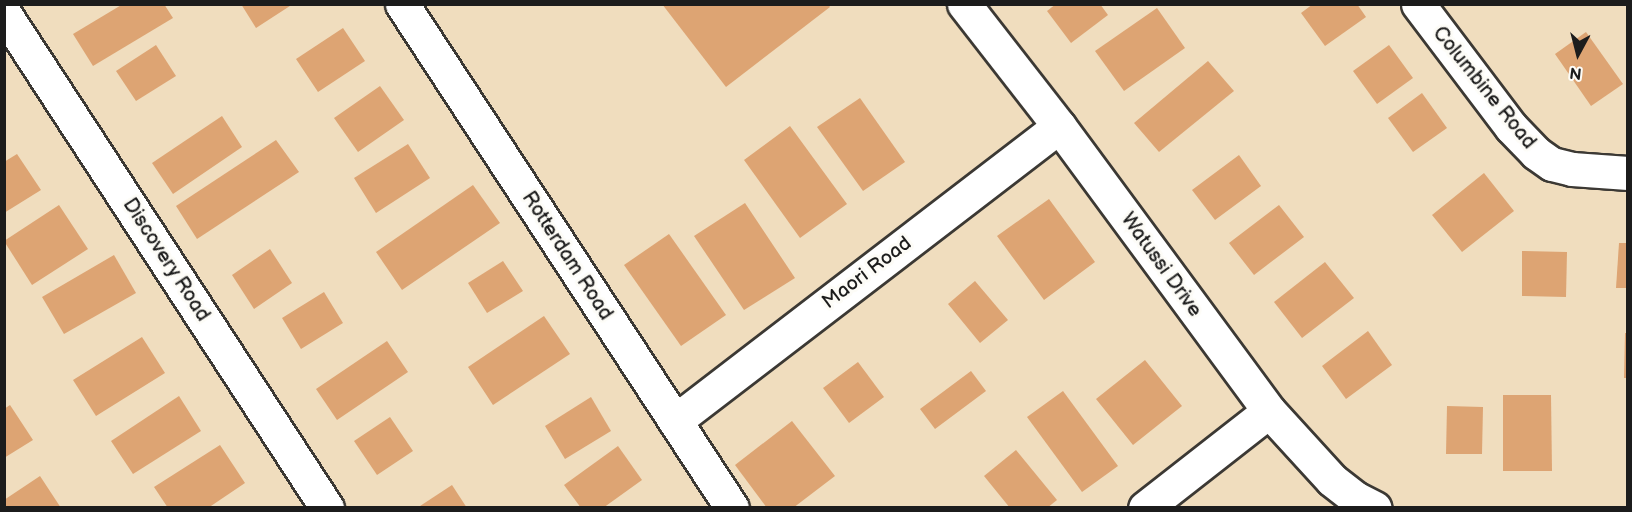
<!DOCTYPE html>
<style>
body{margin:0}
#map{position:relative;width:1632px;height:512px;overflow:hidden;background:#f0ddbe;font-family:"Balsamiq Sans",sans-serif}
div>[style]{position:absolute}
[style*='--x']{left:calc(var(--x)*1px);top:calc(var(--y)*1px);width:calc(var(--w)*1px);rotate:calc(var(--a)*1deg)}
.building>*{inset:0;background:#dda473}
.roads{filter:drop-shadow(2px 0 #3c3934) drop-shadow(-2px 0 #3c3934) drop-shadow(0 2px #3c3934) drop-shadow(0 -2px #3c3934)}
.minor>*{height:33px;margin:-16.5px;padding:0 16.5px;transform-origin:16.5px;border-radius:16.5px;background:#fff}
span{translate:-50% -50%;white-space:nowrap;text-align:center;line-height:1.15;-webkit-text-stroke:6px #fdfcf7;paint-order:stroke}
.street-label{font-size:20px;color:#1c1c1c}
.frame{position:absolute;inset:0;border:6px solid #1c1c1c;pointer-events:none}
.north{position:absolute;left:1548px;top:24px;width:60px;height:60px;-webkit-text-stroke:4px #fdfcf7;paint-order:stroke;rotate:187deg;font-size:16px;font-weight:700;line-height:24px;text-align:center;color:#1c1c1c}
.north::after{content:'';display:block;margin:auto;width:21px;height:27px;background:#1c1c1c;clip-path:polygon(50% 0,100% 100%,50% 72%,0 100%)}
</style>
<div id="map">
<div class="building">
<i style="clip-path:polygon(123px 4px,164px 4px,173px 18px,93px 66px,73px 34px)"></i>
<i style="clip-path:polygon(241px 4px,293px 4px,256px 28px)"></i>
<i style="clip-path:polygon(662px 4px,828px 4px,830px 7px,726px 87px)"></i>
<i style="clip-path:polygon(1056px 4px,1100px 4px,1108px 15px,1071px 43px,1047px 11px)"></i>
<i style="clip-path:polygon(1313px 4px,1357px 4px,1366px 17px,1325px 46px,1301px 13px)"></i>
<i style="clip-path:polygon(1157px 8px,1185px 48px,1124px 91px,1095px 51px)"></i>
<i style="clip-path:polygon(343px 28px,365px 61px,318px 92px,296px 59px)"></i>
<i style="clip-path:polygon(1586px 32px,1623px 84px,1591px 106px,1555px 54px)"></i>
<i style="clip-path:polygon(156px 45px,176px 76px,136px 101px,116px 71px)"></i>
<i style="clip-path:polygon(1389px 45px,1413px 78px,1377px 104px,1353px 71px)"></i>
<i style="clip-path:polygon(1208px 61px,1234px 91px,1159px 152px,1134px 123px)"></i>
<i style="clip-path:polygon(380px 86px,404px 120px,358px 152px,334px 118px)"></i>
<i style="clip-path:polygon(1422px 93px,1447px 128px,1413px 152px,1388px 118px)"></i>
<i style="clip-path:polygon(860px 98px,905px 162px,863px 191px,817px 127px)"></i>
<i style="clip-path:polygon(222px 116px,242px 147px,173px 194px,152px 163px)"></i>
<i style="clip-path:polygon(790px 126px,847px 204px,800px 238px,744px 160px)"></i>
<i style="clip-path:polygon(276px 140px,299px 172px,197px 239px,176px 206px)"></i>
<i style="clip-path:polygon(408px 144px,430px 178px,376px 213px,354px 178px)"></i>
<i style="clip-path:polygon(17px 154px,41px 190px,4px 213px,4px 162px)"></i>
<i style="clip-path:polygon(1239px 155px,1261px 186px,1215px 220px,1192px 190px)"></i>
<i style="clip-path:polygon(1484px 173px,1514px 211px,1462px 252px,1432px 215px)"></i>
<i style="clip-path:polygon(473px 185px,500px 223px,402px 290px,376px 252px)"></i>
<i style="clip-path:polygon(1049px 199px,1095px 262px,1044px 300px,997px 236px)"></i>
<i style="clip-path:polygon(745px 203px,795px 278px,744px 310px,694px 236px)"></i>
<i style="clip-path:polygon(59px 205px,88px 249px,32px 285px,4px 241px)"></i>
<i style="clip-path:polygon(1279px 205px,1304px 237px,1254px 275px,1229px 243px)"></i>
<i style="clip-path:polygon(669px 234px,726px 315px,681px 346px,624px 265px)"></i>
<i style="clip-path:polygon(1619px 243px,1628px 243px,1628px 288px,1616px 288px)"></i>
<i style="clip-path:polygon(270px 249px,292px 283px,254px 309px,232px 275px)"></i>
<i style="clip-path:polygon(1522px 251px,1567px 252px,1566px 297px,1522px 296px)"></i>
<i style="clip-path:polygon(114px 255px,136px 293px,64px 334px,42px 297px)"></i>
<i style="clip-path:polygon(503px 261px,523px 291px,487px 313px,468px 283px)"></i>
<i style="clip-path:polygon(1325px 262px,1354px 298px,1302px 338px,1274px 302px)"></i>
<i style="clip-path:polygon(975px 281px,1008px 320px,980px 343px,948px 304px)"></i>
<i style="clip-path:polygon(324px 292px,343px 323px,301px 349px,282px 318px)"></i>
<i style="clip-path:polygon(544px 316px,570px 354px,493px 405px,468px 367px)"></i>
<i style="clip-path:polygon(1368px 331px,1392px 365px,1346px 399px,1322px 366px)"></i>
<i style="clip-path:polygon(1625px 333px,1628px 333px,1628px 378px,1624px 378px)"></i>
<i style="clip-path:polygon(142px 337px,165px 373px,96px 416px,73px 380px)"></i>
<i style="clip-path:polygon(387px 341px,408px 372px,337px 420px,316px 389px)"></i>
<i style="clip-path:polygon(1145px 360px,1182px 406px,1133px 445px,1096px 399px)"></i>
<i style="clip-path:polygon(858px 362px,884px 397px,849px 423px,823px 388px)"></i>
<i style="clip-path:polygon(971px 371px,986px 391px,935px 429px,920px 409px)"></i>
<i style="clip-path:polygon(1063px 391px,1118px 466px,1082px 492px,1027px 417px)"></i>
<i style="clip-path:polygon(1503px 395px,1551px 395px,1552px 471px,1503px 471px)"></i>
<i style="clip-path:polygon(179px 396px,201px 431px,133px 474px,111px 441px)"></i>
<i style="clip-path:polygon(591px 397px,611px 431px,565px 459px,545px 426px)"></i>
<i style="clip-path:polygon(10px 405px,33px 440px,4px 458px,4px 409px)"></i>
<i style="clip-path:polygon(1447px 406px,1483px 407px,1482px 454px,1446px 454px)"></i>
<i style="clip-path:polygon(390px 417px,413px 451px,377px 475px,354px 441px)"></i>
<i style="clip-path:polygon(792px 421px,835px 476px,793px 508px,767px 508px,735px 465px)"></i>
<i style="clip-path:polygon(220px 445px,245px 483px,208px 508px,168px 508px,154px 487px)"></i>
<i style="clip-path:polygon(618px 446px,642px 480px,603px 508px,581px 508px,564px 485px)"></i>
<i style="clip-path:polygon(1016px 450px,1057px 500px,1047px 508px,1010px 508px,984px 476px)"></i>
<i style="clip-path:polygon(40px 476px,61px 508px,4px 508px,4px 500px)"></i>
<i style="clip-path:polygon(452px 485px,467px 508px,417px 508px)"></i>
</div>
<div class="roads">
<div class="minor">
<i style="--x:402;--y:4;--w:602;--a:56.78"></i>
<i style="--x:964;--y:4;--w:155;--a:52.1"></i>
<i style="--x:1059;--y:126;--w:354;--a:53.6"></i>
<i style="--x:1269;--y:411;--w:93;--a:47.6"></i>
<i style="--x:1332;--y:480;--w:29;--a:38"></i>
<i style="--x:1355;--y:498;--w:22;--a:27"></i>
<i style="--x:1418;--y:4;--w:154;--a:52.9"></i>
<i style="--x:1511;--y:127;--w:36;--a:46"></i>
<i style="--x:1536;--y:153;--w:19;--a:35"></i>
<i style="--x:1552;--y:164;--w:21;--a:14"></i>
<i style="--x:1572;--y:169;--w:56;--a:4.1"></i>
<i style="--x:4;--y:13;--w:591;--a:56.87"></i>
<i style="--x:675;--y:421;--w:484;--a:-37.5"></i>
<i style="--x:1145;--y:508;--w:157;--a:-38"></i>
</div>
</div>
<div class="street-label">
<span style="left:1484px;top:88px;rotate:51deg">Columbine Road</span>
<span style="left:567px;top:256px;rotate:57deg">Rotterdam Road</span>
<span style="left:166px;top:260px;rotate:57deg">Discovery Road</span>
<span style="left:1161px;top:265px;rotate:54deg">Watussi Drive</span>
<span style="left:867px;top:273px;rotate:-37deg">Maori Road</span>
</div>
<div class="frame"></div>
<div class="north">N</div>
</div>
